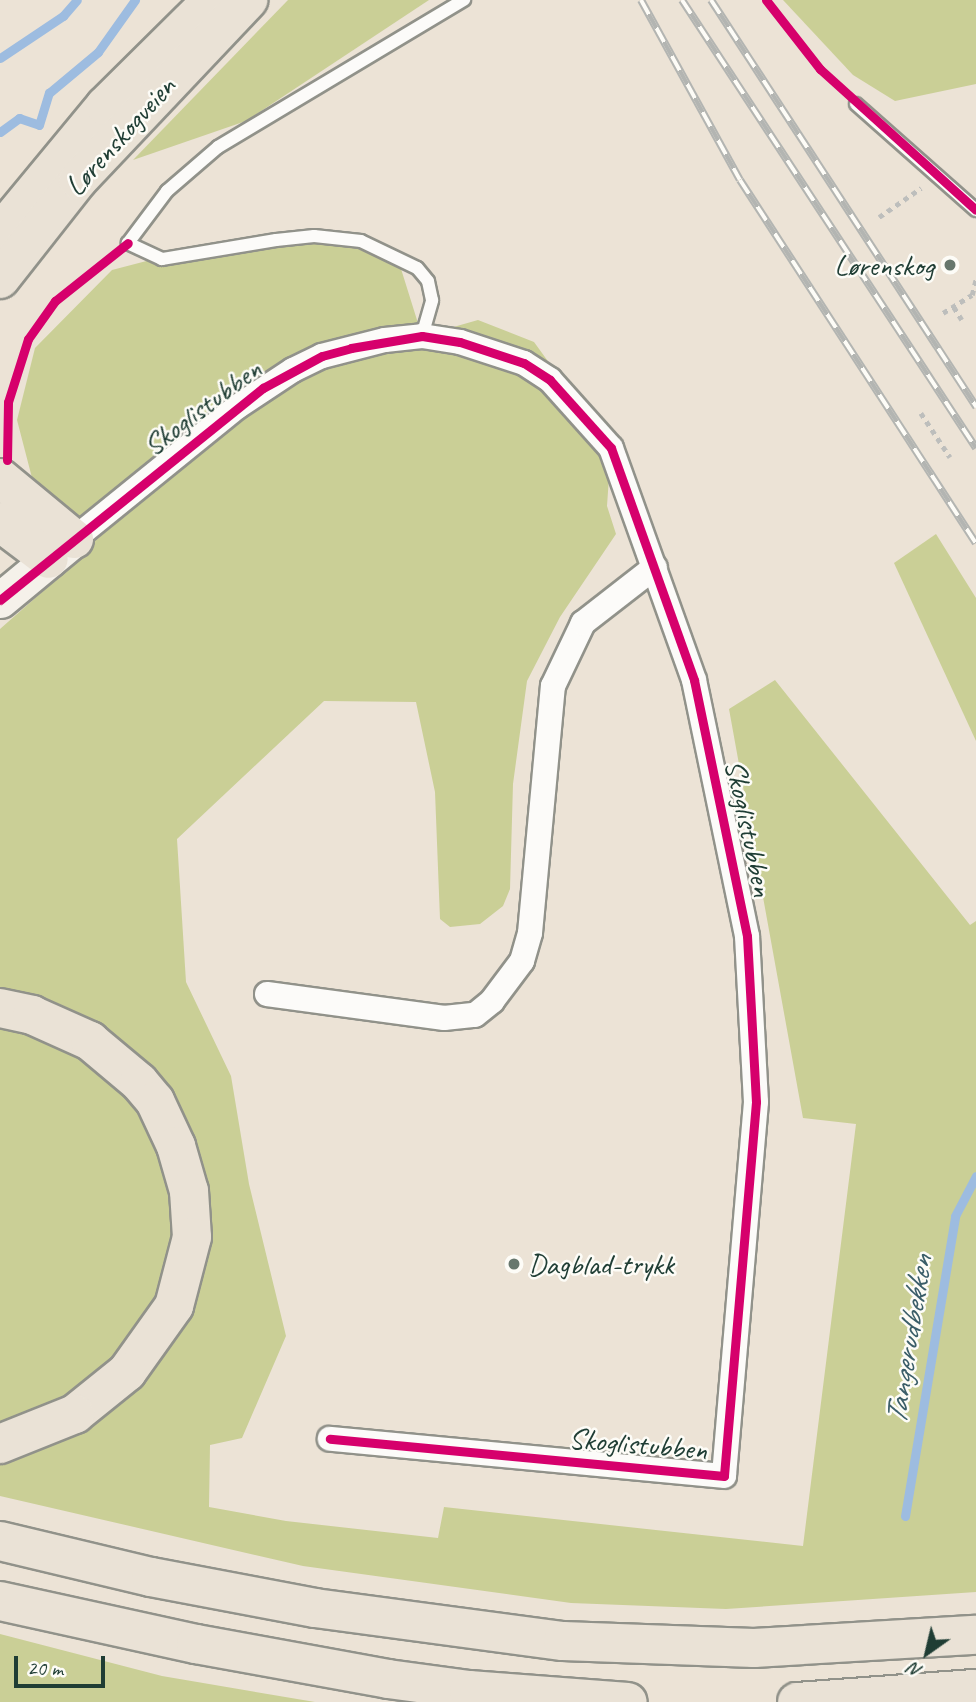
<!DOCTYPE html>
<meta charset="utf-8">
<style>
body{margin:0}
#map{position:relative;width:976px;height:1702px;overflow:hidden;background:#ece3d6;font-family:Caveat,sans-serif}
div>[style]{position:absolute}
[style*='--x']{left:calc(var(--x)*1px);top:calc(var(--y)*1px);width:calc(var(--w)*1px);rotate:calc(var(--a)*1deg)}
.green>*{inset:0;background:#cacf96}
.stream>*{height:9px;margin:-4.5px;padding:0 4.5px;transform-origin:4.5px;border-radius:4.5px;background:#9dbce0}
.path>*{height:4.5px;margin-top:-2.25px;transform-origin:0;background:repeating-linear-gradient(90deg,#bdbebc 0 5px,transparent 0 10px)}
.roads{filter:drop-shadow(2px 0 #91928a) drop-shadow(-2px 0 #91928a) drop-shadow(0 2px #91928a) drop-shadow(0 -2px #91928a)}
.lane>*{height:12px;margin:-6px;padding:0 6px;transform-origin:6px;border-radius:6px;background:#fcfbf9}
.street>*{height:24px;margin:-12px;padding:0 12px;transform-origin:12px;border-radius:12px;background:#fcfbf9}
.secondary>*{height:35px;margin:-17.5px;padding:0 17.5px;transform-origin:17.5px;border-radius:17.5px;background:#f5f1ea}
.highway>*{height:38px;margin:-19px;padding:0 19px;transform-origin:19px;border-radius:19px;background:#eae2d6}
.rail>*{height:8px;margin-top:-4px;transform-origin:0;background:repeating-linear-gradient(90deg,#fdfcf7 0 16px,#b3b5b2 0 32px);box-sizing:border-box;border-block:2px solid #b3b5b2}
.cycleway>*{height:9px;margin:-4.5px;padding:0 4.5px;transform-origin:4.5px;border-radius:4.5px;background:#d6006c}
.dots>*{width:19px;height:19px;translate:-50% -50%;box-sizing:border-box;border:4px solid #fdfcf7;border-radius:50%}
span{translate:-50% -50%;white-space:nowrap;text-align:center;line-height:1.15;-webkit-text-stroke:5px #fdfcf7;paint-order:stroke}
.street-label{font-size:30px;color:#1f3d34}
.poi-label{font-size:30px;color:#1f3d34}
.right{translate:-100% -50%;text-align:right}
.left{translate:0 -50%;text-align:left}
.water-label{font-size:32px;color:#3b5e69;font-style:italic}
.north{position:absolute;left:892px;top:1618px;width:70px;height:70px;-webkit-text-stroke:5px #fdfcf7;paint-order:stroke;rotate:214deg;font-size:19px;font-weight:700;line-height:28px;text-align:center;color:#1f3d34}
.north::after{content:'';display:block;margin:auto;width:24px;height:32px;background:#1f3d34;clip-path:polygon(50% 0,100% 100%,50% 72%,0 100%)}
.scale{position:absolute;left:14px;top:1656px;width:91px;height:32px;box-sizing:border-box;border:4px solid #1f3d34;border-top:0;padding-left:9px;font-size:21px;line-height:24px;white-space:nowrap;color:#1f3d34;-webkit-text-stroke:5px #fdfcf7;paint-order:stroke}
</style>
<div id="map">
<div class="green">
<i style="clip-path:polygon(288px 0,429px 0,246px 121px,133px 160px)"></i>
<i style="clip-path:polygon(783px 0,976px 0,976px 84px,895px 101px,853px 75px)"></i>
<i style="clip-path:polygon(338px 235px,397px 256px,422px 336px,478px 320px,534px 342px,611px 448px,607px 506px,616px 534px,560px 617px,527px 681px,513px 784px,510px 889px,503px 906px,480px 924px,450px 927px,440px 919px,435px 792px,416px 702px,324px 701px,177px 839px,186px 982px,231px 1076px,249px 1184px,286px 1336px,242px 1438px,210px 1445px,209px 1507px,286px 1521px,438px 1538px,444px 1507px,803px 1546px,856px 1124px,803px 1118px,729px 709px,775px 680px,970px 925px,976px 921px,976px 1592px,726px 1609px,571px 1603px,303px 1566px,0 1496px,0 629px,58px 578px,17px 420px,35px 348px,112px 270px,181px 252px)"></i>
<i style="clip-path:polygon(936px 534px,976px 598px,976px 741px,894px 563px)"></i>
<i style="clip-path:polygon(0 1634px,162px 1676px,315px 1702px,0 1702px)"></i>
</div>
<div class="stream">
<i style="--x:0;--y:58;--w:76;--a:-33.7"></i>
<i style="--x:63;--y:16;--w:21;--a:-49"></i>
<i style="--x:0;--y:132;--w:24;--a:-36"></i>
<i style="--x:19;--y:118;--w:21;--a:19"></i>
<i style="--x:39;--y:125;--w:34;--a:-73"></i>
<i style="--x:49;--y:93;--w:64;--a:-39.9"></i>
<i style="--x:98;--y:52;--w:64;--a:-54.6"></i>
<i style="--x:905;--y:1516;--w:304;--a:-80.5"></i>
<i style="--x:955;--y:1216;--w:45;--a:-62.3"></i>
</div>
<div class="path">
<i style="--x:879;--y:217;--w:51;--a:-34.6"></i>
<i style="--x:954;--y:307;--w:15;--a:58"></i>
<i style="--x:943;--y:313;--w:34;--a:-32"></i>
<i style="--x:972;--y:295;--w:16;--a:-76"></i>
<i style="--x:921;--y:413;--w:53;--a:56.6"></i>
</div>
<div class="roads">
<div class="lane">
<i style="--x:856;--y:104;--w:160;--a:41.5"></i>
<i style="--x:422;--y:336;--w:37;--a:-74"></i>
<i style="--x:432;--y:300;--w:19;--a:-102"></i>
<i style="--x:428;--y:281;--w:17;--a:-130"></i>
<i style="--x:417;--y:268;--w:62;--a:-154.3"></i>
<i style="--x:361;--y:241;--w:47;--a:-173.9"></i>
<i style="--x:314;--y:236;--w:38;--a:174"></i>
<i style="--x:276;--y:240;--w:116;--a:170.5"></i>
<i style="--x:162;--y:259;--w:38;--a:-155"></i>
<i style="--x:128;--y:243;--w:65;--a:-53.1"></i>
<i style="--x:167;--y:191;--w:67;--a:-40.8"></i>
<i style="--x:218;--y:147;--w:287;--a:-30.9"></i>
</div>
<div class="street">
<i style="--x:74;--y:539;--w:210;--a:-39"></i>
<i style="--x:237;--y:407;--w:67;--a:-33.5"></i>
<i style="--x:293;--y:370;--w:32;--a:-26"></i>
<i style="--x:322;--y:356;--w:65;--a:-14.3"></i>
<i style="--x:385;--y:340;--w:37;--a:-6"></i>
<i style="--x:422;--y:336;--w:38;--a:9"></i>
<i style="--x:460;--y:342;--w:67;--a:18.2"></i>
<i style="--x:524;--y:363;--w:31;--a:33"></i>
<i style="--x:550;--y:380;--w:91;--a:48.1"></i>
<i style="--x:611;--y:448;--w:246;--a:70.3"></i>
<i style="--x:694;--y:680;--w:261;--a:78.3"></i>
<i style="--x:747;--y:936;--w:166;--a:86.9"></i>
<i style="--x:756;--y:1102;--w:375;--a:94.9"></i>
<i style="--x:724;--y:1476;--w:396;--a:-174.6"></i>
<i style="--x:267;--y:994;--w:179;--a:7.7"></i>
<i style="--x:444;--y:1018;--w:31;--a:-6"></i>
<i style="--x:475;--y:1015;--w:22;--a:-39"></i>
<i style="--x:492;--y:1001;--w:50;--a:-53.1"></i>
<i style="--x:522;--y:961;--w:29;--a:-74"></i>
<i style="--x:530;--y:933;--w:248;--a:-84.7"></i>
<i style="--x:553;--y:686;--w:70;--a:-64.5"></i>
<i style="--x:583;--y:623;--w:91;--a:-37.9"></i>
</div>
<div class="secondary">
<i style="--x:0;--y:600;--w:91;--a:-39.6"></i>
</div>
<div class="highway">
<i style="--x:0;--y:233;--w:165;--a:-50.4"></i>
<i style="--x:105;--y:106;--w:151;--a:-44.7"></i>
<i style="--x:0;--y:279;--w:126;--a:-51.8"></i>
<i style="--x:78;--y:180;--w:248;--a:-46.6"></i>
<i style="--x:0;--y:478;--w:96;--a:39.5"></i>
<i style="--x:0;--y:522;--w:61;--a:37.1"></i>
<i style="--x:0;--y:1008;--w:33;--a:12"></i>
<i style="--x:32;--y:1015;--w:64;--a:24.1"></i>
<i style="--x:90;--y:1041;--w:64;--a:39.9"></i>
<i style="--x:139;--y:1082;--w:25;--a:50"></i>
<i style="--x:155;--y:1101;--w:50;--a:65"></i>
<i style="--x:176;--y:1146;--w:47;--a:73.9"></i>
<i style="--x:189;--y:1191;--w:46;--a:86.3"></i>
<i style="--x:192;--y:1237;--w:71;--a:104.6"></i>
<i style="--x:174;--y:1306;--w:81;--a:125.5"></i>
<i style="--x:127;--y:1372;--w:67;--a:141.1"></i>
<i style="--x:75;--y:1414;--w:81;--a:158.2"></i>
<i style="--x:0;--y:1541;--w:155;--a:13.4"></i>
<i style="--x:151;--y:1577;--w:167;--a:10.7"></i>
<i style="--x:315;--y:1608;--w:250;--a:7.6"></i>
<i style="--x:563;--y:1641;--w:191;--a:2.1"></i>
<i style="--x:754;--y:1648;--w:222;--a:-3.4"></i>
<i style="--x:0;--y:1601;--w:201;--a:12.4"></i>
<i style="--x:196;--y:1644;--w:195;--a:10.3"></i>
<i style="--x:388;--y:1679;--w:82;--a:7.7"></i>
<i style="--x:469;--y:1690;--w:159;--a:4.3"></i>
<i style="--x:797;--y:1702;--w:179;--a:-4.2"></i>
</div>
</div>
<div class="rail">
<i style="--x:641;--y:0;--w:205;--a:61.2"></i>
<i style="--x:740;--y:180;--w:433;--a:57"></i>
<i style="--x:682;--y:0;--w:536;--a:56.73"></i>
<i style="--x:711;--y:0;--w:486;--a:56.9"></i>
</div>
<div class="cycleway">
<i style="--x:766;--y:0;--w:88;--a:52"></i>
<i style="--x:820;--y:69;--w:210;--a:42.1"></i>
<i style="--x:7;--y:460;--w:58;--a:-89"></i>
<i style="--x:8;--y:402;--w:66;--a:-72.4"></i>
<i style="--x:28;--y:339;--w:47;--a:-54.6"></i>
<i style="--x:55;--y:301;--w:93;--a:-38.5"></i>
<i style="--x:0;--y:600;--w:338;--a:-38.9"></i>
<i style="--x:263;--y:388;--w:67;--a:-28.5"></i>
<i style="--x:322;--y:356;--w:30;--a:-15"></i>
<i style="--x:351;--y:348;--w:72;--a:-9.6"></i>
<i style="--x:422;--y:336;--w:38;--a:9"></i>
<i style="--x:460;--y:342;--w:67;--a:18.2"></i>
<i style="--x:524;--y:363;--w:31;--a:33"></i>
<i style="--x:550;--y:380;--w:91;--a:48.1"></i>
<i style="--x:611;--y:448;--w:246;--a:70.3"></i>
<i style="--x:694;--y:680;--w:261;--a:78.3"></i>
<i style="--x:747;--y:936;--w:166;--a:86.9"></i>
<i style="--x:756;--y:1102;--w:375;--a:94.9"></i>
<i style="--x:724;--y:1476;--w:396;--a:-174.6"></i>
</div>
<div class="dots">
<i style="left:950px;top:265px;background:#67776d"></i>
<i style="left:514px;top:1264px;background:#67776d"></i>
</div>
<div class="street-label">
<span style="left:120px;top:136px;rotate:-48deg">Lørenskogveien</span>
<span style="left:202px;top:407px;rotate:-37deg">Skoglistubben</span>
<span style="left:749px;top:828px;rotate:78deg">Skoglistubben</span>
<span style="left:638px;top:1444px;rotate:5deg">Skoglistubben</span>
</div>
<div class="poi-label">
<span class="right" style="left:934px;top:265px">Lørenskog</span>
<span class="left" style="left:528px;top:1264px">Dagblad-trykk</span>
</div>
<div class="water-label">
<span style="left:909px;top:1340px;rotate:-81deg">Tangerudbekken</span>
</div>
<div class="north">N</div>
<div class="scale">20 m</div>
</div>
